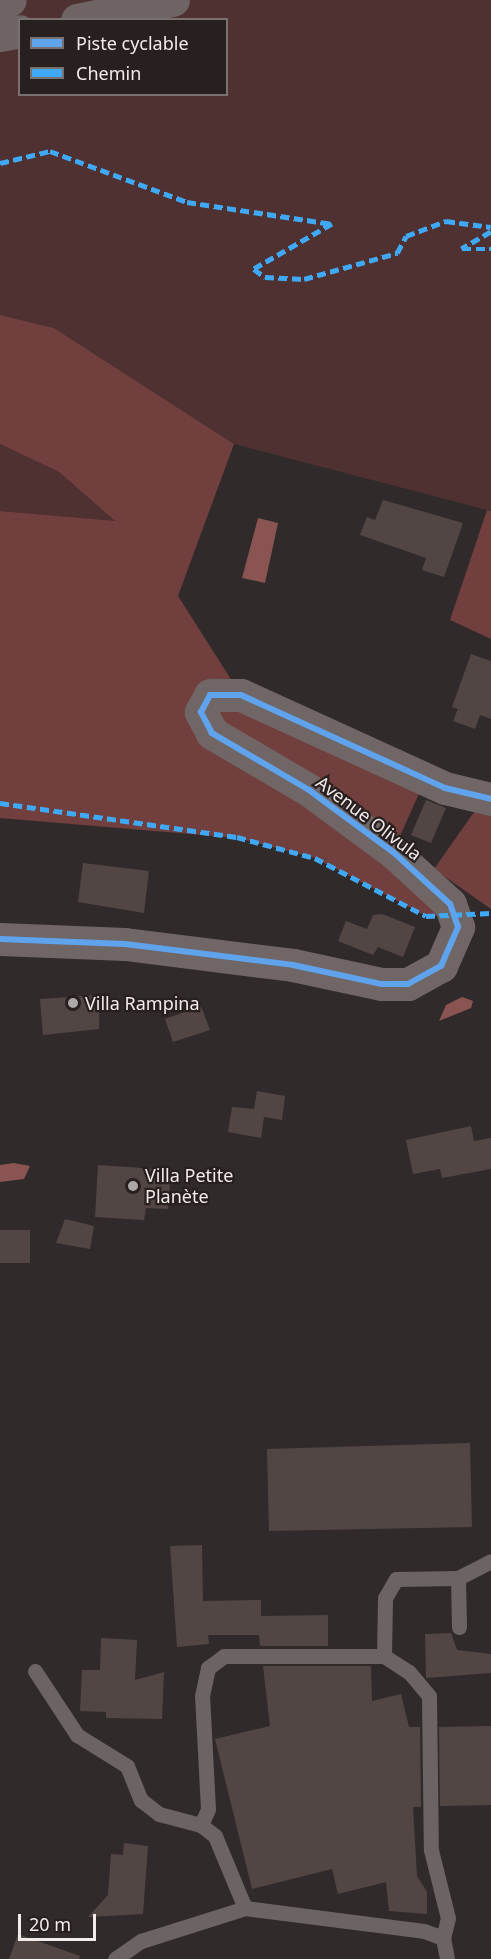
<!DOCTYPE html>
<meta charset="utf-8">
<style>
body{margin:0}
#map{position:relative;width:491px;height:1959px;overflow:hidden;background:#302b2a;font-family:"Noto Sans",sans-serif}
div>[style]{position:absolute}
[style*='--x']{left:calc(var(--x)*1px);top:calc(var(--y)*1px);width:calc(var(--w)*1px);rotate:calc(var(--a)*1deg)}
.green>*{inset:0;background:#4e3130}
.forest>*{inset:0;background:#713f3e}
.water>*{inset:0;background:#8a5452}
.building>*{inset:0;background:#524645}
.lane>*{height:15px;margin:-7.5px;padding:0 7.5px;transform-origin:7.5px;border-radius:7.5px;background:#6c6463}
.secondary>*{height:33px;margin:-16.5px;padding:0 16.5px;transform-origin:16.5px;border-radius:16.5px;background:#706666}
.primary>*{height:33px;margin:-16.5px;padding:0 16.5px;transform-origin:16.5px;border-radius:16.5px;background:#6e6464}
.quiet>*{height:4.5px;margin-top:-2.25px;transform-origin:0;background:repeating-linear-gradient(90deg,#3fa9f5 0 9px,transparent 0 13.5px)}
.cycleway>*{height:6px;margin:-3px;padding:0 3px;transform-origin:3px;border-radius:3px;background:#60a3ed}
.dots>*{width:16px;height:16px;translate:-50% -50%;box-sizing:border-box;border:3px solid #281f1f;border-radius:50%}
span{translate:-50% -50%;white-space:nowrap;text-align:center;line-height:1.15;-webkit-text-stroke:4.5px #281f1f;paint-order:stroke}
.street-label{font-size:18px;color:#f1ebea}
.poi-label{font-size:18px;color:#f1ebea}
.left{translate:0 -50%;text-align:left}
.legend{position:absolute;left:18px;top:18px;width:210px;height:78px;box-sizing:border-box;background:#281f1f;border:2px solid #787170;margin:0;padding:8px 10px;list-style:none;font-size:18px;color:#f1ebea}
.legend li{display:flex;align-items:center;gap:12px;height:30px}
.legend b{width:30px;border:2px solid #787170}
.scale{position:absolute;left:18px;top:1914px;width:78px;height:27px;box-sizing:border-box;border:3px solid #f1ebea;border-top:0;padding-left:8px;font-size:18px;line-height:21px;white-space:nowrap;color:#f1ebea;-webkit-text-stroke:4px #281f1f;paint-order:stroke}
</style>
<div id="map">
<div class="green">
<i style="clip-path:polygon(evenodd,0 0,491px 0,491px 511px,234px 444px,54px 328px,0 315px,0 0,20px 20px,226px 20px,226px 94px,20px 94px,20px 20px)"></i>
<i style="clip-path:polygon(0 444px,59px 472px,116px 522px,0 511px)"></i>
</div>
<div class="forest">
<i style="clip-path:polygon(0 315px,54px 328px,234px 444px,178px 596px,241px 695px,425px 780px,393px 852px,455px 915px,426px 916px,315px 858px,237px 838px,0 818px,0 511px,115px 521px,59px 472px,0 444px)"></i>
<i style="clip-path:polygon(487px 510px,491px 511px,491px 639px,450px 620px)"></i>
<i style="clip-path:polygon(491px 788px,491px 909px,434px 869px)"></i>
</div>
<div class="water">
<i style="clip-path:polygon(258px 518px,278px 523px,265px 583px,242px 578px)"></i>
<i style="clip-path:polygon(462px 997px,473px 1001px,471px 1008px,439px 1021px,446px 1005px)"></i>
<i style="clip-path:polygon(14px 1163px,30px 1166px,24px 1179px,0 1182px,0 1165px)"></i>
</div>
<div class="building">
<i style="clip-path:polygon(383px 500px,463px 523px,444px 577px,422px 570px,426px 558px,360px 535px,367px 517px,375px 520px)"></i>
<i style="clip-path:polygon(471px 654px,491px 661px,491px 719px,480px 715px,475px 729px,453px 721px,458px 709px,452px 707px)"></i>
<i style="clip-path:polygon(426px 800px,446px 808px,431px 843px,411px 835px)"></i>
<i style="clip-path:polygon(83px 863px,149px 871px,144px 913px,78px 902px)"></i>
<i style="clip-path:polygon(382px 914px,415px 927px,403px 957px,378px 947px,373px 955px,338px 941px,346px 921px,367px 929px,373px 915px)"></i>
<i style="clip-path:polygon(100px 995px,99px 1029px,43px 1035px,40px 999px)"></i>
<i style="clip-path:polygon(201px 1006px,210px 1030px,173px 1042px,165px 1019px)"></i>
<i style="clip-path:polygon(257px 1091px,285px 1096px,282px 1120px,264px 1117px,261px 1138px,228px 1132px,232px 1107px,254px 1109px)"></i>
<i style="clip-path:polygon(471px 1126px,474px 1141px,491px 1138px,491px 1169px,442px 1178px,440px 1169px,413px 1174px,406px 1140px)"></i>
<i style="clip-path:polygon(98px 1165px,171px 1170px,168px 1209px,146px 1208px,144px 1220px,95px 1217px)"></i>
<i style="clip-path:polygon(65px 1219px,94px 1226px,90px 1249px,56px 1243px)"></i>
<i style="clip-path:polygon(0 1230px,30px 1230px,30px 1263px,0 1263px)"></i>
<i style="clip-path:polygon(470px 1443px,472px 1527px,269px 1531px,267px 1449px)"></i>
<i style="clip-path:polygon(202px 1545px,203px 1601px,261px 1600px,261px 1616px,328px 1615px,328px 1646px,260px 1646px,259px 1635px,208px 1635px,209px 1644px,177px 1647px,170px 1546px)"></i>
<i style="clip-path:polygon(451px 1633px,457px 1650px,491px 1654px,491px 1673px,426px 1678px,425px 1634px)"></i>
<i style="clip-path:polygon(101px 1638px,137px 1640px,135px 1680px,164px 1672px,162px 1719px,106px 1718px,106px 1712px,80px 1711px,82px 1670px,100px 1670px)"></i>
<i style="clip-path:polygon(263px 1666px,371px 1666px,372px 1701px,401px 1694px,409px 1727px,420px 1727px,421px 1807px,413px 1807px,417px 1876px,427px 1892px,427px 1914px,389px 1911px,386px 1882px,338px 1894px,332px 1869px,252px 1889px,215px 1739px,270px 1726px)"></i>
<i style="clip-path:polygon(491px 1726px,491px 1805px,440px 1806px,439px 1727px)"></i>
<i style="clip-path:polygon(124px 1843px,148px 1846px,143px 1914px,88px 1917px,108px 1895px,111px 1854px,123px 1855px)"></i>
<i style="clip-path:polygon(18px 1934px,80px 1956px,79px 1959px,9px 1959px)"></i>
</div>
<div class="lane">
<i style="--x:458;--y:1578;--w:49;--a:88.8"></i>
<i style="--x:384;--y:1656;--w:58;--a:-89"></i>
<i style="--x:385;--y:1598;--w:22;--a:-60"></i>
<i style="--x:396;--y:1579;--w:62;--a:-0.9"></i>
<i style="--x:458;--y:1578;--w:37;--a:-27"></i>
<i style="--x:35;--y:1671;--w:77;--a:56.7"></i>
<i style="--x:77;--y:1735;--w:59;--a:31.8"></i>
<i style="--x:127;--y:1766;--w:37;--a:68"></i>
<i style="--x:141;--y:1800;--w:23;--a:38"></i>
<i style="--x:159;--y:1814;--w:43;--a:14.7"></i>
<i style="--x:201;--y:1825;--w:18;--a:38"></i>
<i style="--x:215;--y:1836;--w:78;--a:67.4"></i>
<i style="--x:245;--y:1908;--w:180;--a:7.3"></i>
<i style="--x:424;--y:1931;--w:20;--a:20"></i>
<i style="--x:443;--y:1938;--w:21;--a:79"></i>
<i style="--x:201;--y:1825;--w:17;--a:-66"></i>
<i style="--x:208;--y:1809;--w:113;--a:-93"></i>
<i style="--x:202;--y:1696;--w:29;--a:-78"></i>
<i style="--x:208;--y:1668;--w:20;--a:-37"></i>
<i style="--x:224;--y:1656;--w:160;--a:0"></i>
<i style="--x:384;--y:1656;--w:30;--a:33"></i>
<i style="--x:409;--y:1672;--w:31;--a:50"></i>
<i style="--x:429;--y:1696;--w:154;--a:89.3"></i>
<i style="--x:431;--y:1850;--w:70;--a:76"></i>
<i style="--x:448;--y:1918;--w:21;--a:104"></i>
<i style="--x:115;--y:1959;--w:32;--a:-35"></i>
<i style="--x:141;--y:1941;--w:109;--a:-17.6"></i>
</div>
<div class="secondary">
<i style="--x:0;--y:939;--w:125;--a:2.3"></i>
<i style="--x:125;--y:944;--w:169;--a:7.1"></i>
<i style="--x:293;--y:965;--w:91;--a:12.1"></i>
<i style="--x:382;--y:984;--w:26;--a:0"></i>
<i style="--x:408;--y:984;--w:38;--a:-29"></i>
<i style="--x:441;--y:966;--w:43;--a:-66.4"></i>
<i style="--x:458;--y:927;--w:24;--a:-109"></i>
<i style="--x:450;--y:904;--w:77;--a:-137.6"></i>
<i style="--x:393;--y:852;--w:104;--a:-143.6"></i>
<i style="--x:309;--y:790;--w:113;--a:-149.6"></i>
<i style="--x:212;--y:733;--w:24;--a:-118"></i>
<i style="--x:201;--y:712;--w:19;--a:-62"></i>
<i style="--x:210;--y:695;--w:31;--a:0"></i>
<i style="--x:241;--y:695;--w:224;--a:24.5"></i>
<i style="--x:445;--y:788;--w:47;--a:13.4"></i>
</div>
<div class="primary">
<i style="--x:0;--y:3;--w:10;--a:-17"></i>
<i style="--x:77;--y:20;--w:98;--a:-11.8"></i>
<i style="--x:0;--y:35;--w:20;--a:-11"></i>
</div>
<div class="quiet">
<i style="--x:0;--y:163;--w:51;--a:-13.5"></i>
<i style="--x:50;--y:151;--w:146;--a:20.4"></i>
<i style="--x:187;--y:202;--w:147;--a:8.6"></i>
<i style="--x:332;--y:224;--w:90;--a:150"></i>
<i style="--x:254;--y:269;--w:14;--a:36"></i>
<i style="--x:265;--y:277;--w:39;--a:3"></i>
<i style="--x:304;--y:279;--w:97;--a:-15.6"></i>
<i style="--x:397;--y:253;--w:19;--a:-62"></i>
<i style="--x:406;--y:236;--w:43;--a:-20.6"></i>
<i style="--x:446;--y:221;--w:45;--a:7.6"></i>
<i style="--x:491;--y:232;--w:34;--a:150"></i>
<i style="--x:462;--y:249;--w:29;--a:0"></i>
<i style="--x:0;--y:803;--w:239;--a:8.2"></i>
<i style="--x:237;--y:837;--w:81;--a:15.1"></i>
<i style="--x:315;--y:858;--w:125;--a:27.6"></i>
<i style="--x:426;--y:916;--w:65;--a:-2.6"></i>
</div>
<div class="cycleway">
<i style="--x:0;--y:939;--w:125;--a:2.3"></i>
<i style="--x:125;--y:944;--w:169;--a:7.1"></i>
<i style="--x:293;--y:965;--w:91;--a:12.1"></i>
<i style="--x:382;--y:984;--w:26;--a:0"></i>
<i style="--x:408;--y:984;--w:38;--a:-29"></i>
<i style="--x:441;--y:966;--w:43;--a:-66.4"></i>
<i style="--x:458;--y:927;--w:24;--a:-109"></i>
<i style="--x:450;--y:904;--w:77;--a:-137.6"></i>
<i style="--x:393;--y:852;--w:104;--a:-143.6"></i>
<i style="--x:309;--y:790;--w:113;--a:-149.6"></i>
<i style="--x:212;--y:733;--w:24;--a:-118"></i>
<i style="--x:201;--y:712;--w:19;--a:-62"></i>
<i style="--x:210;--y:695;--w:31;--a:0"></i>
<i style="--x:241;--y:695;--w:224;--a:24.5"></i>
<i style="--x:445;--y:788;--w:47;--a:13.4"></i>
</div>
<div class="dots">
<i style="left:73px;top:1003px;background:#ada8a7"></i>
<i style="left:133px;top:1186px;background:#ada8a7"></i>
</div>
<div class="street-label">
<span style="left:369px;top:818px;rotate:37deg">Avenue Olivula</span>
</div>
<div class="poi-label">
<span class="left" style="left:85px;top:1003px">Villa Rampina</span>
<span class="left" style="left:145px;top:1186px">Villa Petite<br>Planète</span>
</div>
<ul class="legend">
<li><b style="height:8px;background:#60a3ed"></b>Piste cyclable</li>
<li><b style="height:8px;background:#3fa9f5"></b>Chemin</li>
</ul>
<div class="scale">20 m</div>
</div>
